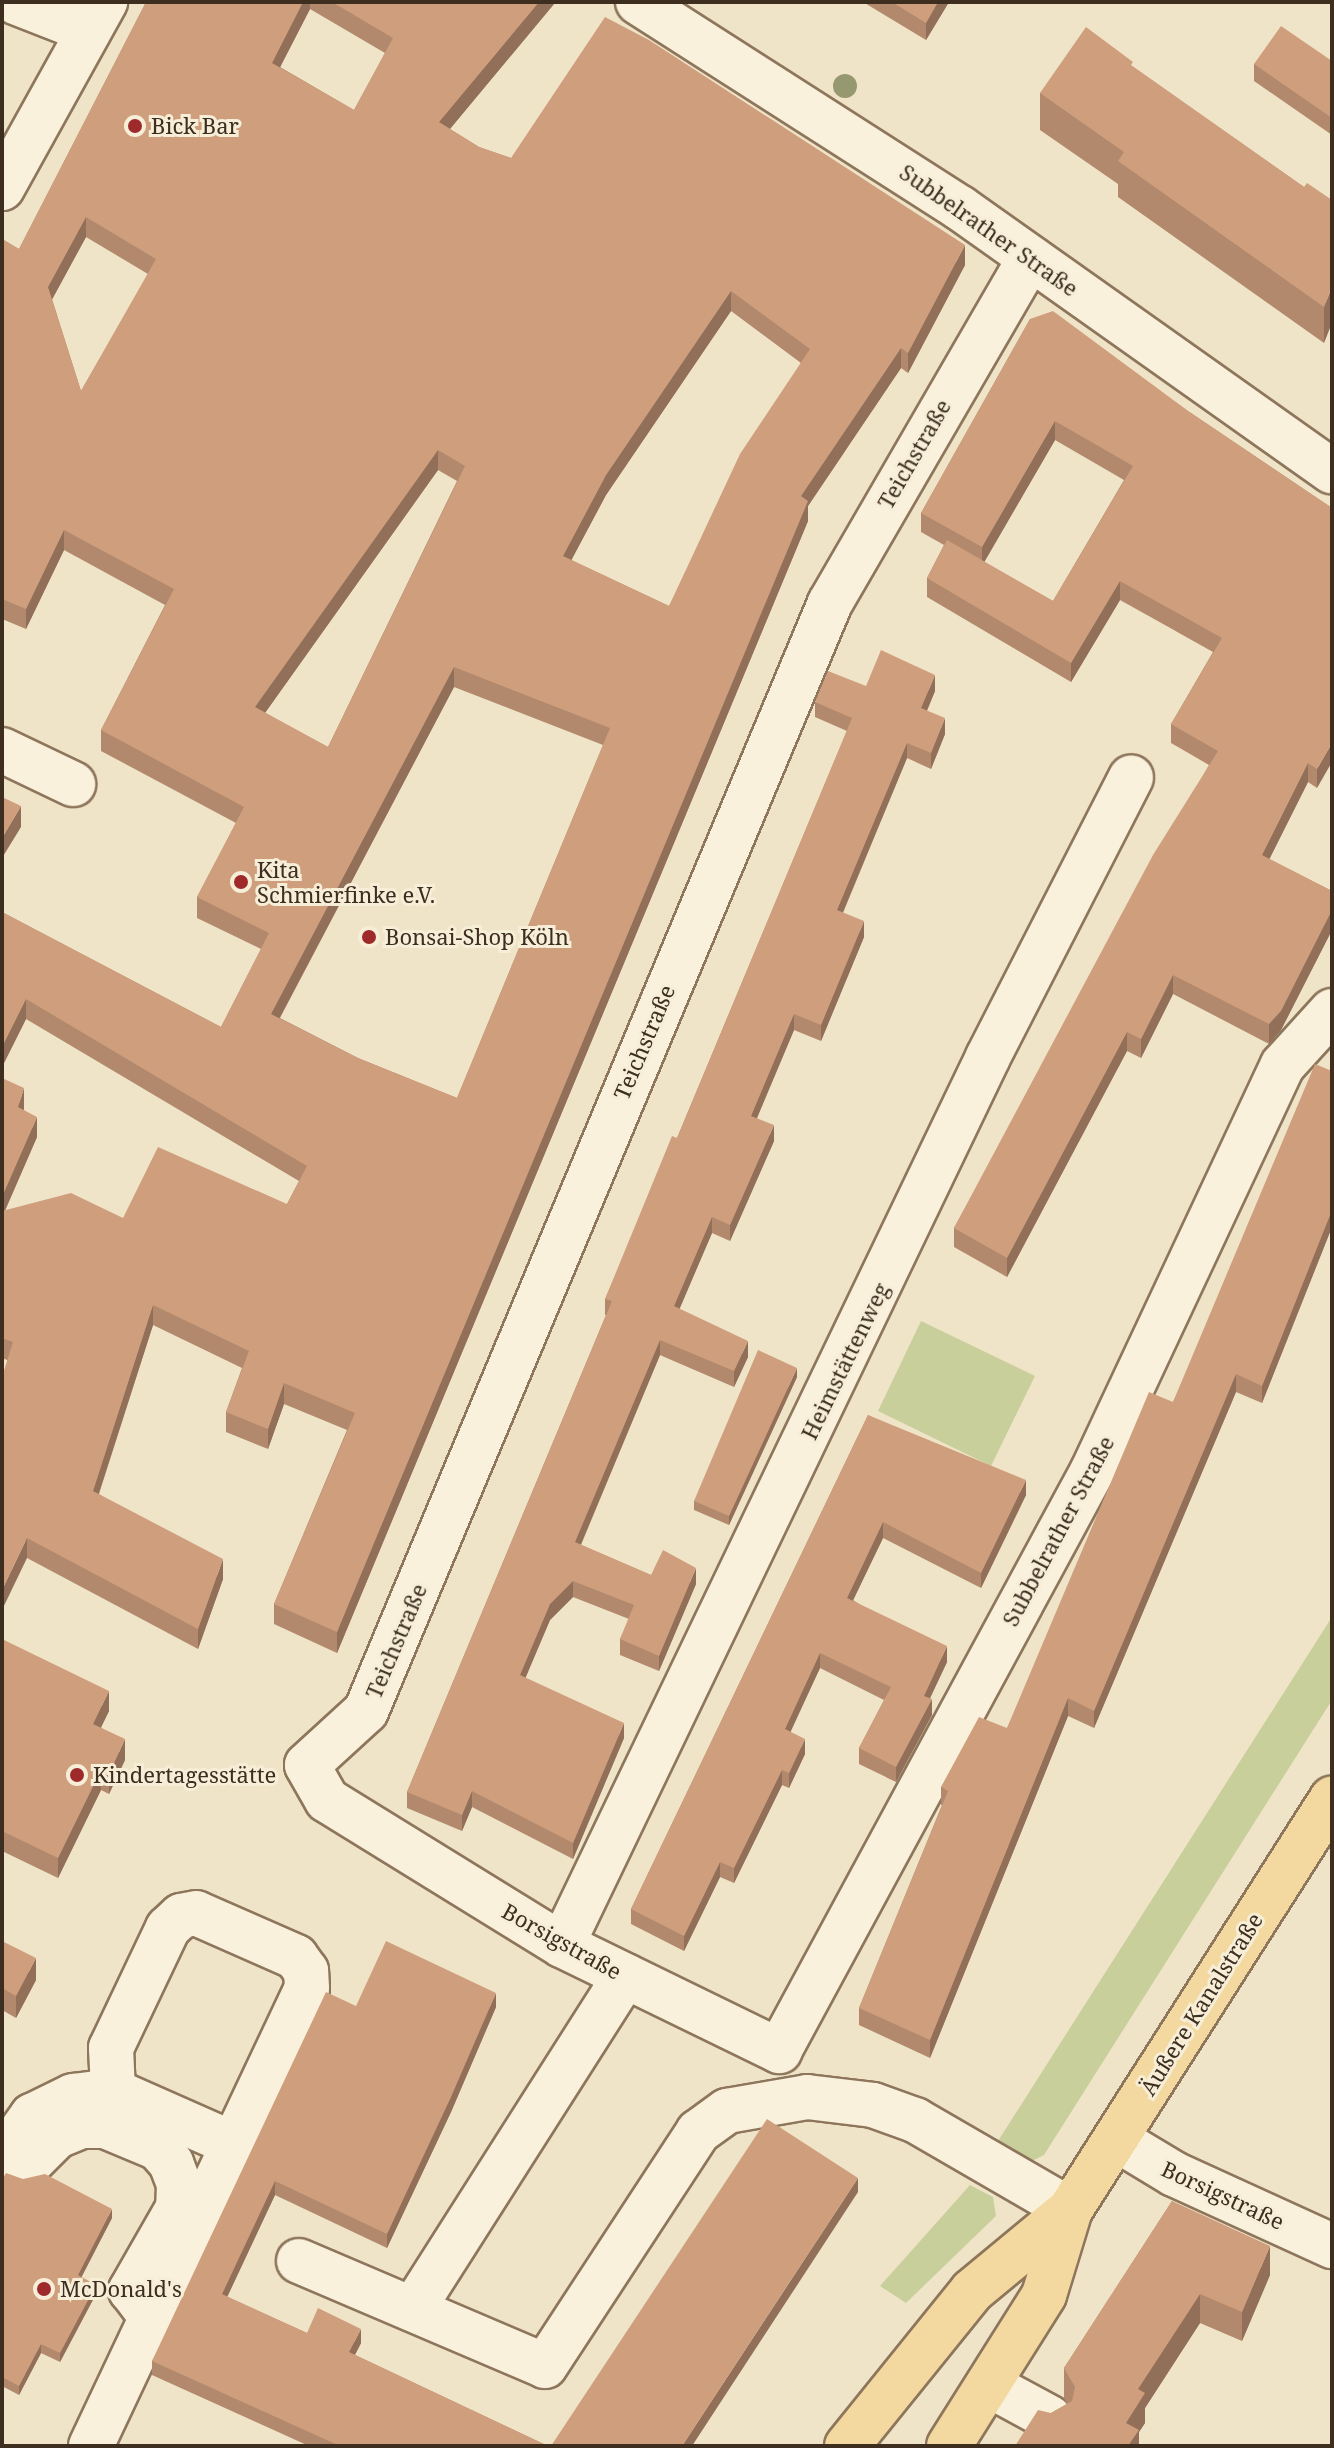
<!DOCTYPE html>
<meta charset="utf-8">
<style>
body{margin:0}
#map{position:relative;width:1334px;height:2448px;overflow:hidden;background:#f0e4c8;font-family:"Noto Serif",serif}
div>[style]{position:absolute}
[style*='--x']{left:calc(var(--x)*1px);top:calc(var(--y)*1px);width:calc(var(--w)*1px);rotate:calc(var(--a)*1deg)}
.green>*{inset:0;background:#c9cf9b}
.roads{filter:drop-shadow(2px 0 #8d765c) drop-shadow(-2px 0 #8d765c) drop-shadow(0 2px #8d765c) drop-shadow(0 -2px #8d765c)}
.minor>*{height:44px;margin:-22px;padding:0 22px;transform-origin:22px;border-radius:22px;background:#faf1dc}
.major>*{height:44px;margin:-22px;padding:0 22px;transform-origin:22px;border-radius:22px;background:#f3d9a0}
.trees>*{width:24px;height:24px;margin:-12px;border-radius:50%;background:#96986f}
.wall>*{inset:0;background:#b2896c}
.shaded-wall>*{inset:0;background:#916f58}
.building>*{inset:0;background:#cf9f7d}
.dots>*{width:22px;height:22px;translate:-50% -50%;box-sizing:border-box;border:4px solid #f7eed8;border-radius:50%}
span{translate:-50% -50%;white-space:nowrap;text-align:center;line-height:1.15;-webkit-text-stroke:6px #f7eed8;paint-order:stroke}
.poi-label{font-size:22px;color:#3d2e20}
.left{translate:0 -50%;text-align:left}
.street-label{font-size:22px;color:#3d2e20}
.frame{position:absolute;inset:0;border:4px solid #3d2e20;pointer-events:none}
</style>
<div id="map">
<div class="green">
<i style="clip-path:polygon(921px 1321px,1035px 1376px,991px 1466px,878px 1411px)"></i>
<i style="clip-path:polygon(1332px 1617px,1332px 1700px,1044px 2155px,1030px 2162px,996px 2144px)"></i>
<i style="clip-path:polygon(970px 2185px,993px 2197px,996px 2216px,906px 2303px,880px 2286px)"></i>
</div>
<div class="roads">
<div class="minor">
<i style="--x:15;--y:2;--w:79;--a:21.4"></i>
<i style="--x:638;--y:2;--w:382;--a:32.6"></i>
<i style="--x:960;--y:208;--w:456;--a:35.3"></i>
<i style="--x:2;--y:188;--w:213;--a:-61"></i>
<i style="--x:1030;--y:258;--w:399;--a:120.1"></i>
<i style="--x:830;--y:603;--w:1201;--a:112.72"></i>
<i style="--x:366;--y:1711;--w:80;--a:137.5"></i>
<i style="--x:307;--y:1765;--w:40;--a:60.3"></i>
<i style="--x:327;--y:1800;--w:276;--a:31.7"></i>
<i style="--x:562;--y:1945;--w:242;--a:26"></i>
<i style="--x:779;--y:2051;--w:660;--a:-61.61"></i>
<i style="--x:1093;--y:1470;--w:447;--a:-64.9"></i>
<i style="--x:1283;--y:1065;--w:73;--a:-47.8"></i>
<i style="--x:2;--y:750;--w:79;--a:25.6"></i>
<i style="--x:562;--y:1945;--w:985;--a:-64.37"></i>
<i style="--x:988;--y:1057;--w:314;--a:-62.9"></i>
<i style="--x:1116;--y:2139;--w:68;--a:31.1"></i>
<i style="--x:1174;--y:2174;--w:174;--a:24.5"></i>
<i style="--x:2;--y:2158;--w:52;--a:-54.5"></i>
<i style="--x:32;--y:2116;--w:46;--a:-26"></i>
<i style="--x:73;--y:2096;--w:40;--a:-7.1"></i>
<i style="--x:113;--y:2091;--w:131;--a:23.8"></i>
<i style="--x:29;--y:2164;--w:40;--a:-45"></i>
<i style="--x:57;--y:2136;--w:27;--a:-22"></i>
<i style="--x:82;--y:2126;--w:23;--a:0"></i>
<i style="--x:105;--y:2126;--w:57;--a:22.5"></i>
<i style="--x:158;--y:2148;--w:20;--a:49"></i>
<i style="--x:171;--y:2163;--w:22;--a:69"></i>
<i style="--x:179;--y:2184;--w:24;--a:92"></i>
<i style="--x:178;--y:2208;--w:95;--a:119.8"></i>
<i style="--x:131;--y:2290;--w:39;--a:53"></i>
<i style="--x:299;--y:2261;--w:267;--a:23.1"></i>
<i style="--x:545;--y:2366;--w:280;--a:-56.8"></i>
<i style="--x:698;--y:2132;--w:36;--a:-36"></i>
<i style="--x:727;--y:2111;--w:81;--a:-9.9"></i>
<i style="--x:807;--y:2097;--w:66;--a:6.9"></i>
<i style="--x:873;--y:2105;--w:45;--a:19.7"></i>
<i style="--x:915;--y:2120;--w:179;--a:30.1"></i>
<i style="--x:413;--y:2309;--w:395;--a:-57.5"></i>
<i style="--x:989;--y:2385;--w:69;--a:28.4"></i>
<i style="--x:91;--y:2446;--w:506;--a:-64.75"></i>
<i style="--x:307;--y:1988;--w:17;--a:-93"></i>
<i style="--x:306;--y:1971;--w:17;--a:-126"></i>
<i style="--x:296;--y:1957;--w:109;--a:-156.3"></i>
<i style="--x:196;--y:1913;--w:15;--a:169"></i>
<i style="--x:181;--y:1916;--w:18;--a:137"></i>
<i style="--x:168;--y:1928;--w:133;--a:115.4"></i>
<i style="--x:111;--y:2048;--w:43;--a:87.3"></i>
</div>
<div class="major">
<i style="--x:847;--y:2446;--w:199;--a:-51.1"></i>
<i style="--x:972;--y:2291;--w:127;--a:-39.6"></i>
<i style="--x:949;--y:2446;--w:178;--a:-57.8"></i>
<i style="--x:1044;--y:2295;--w:89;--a:-73"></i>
<i style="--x:1070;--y:2210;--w:488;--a:-57.5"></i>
</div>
</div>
<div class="trees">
<i style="left:845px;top:86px"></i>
</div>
<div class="wall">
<i style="clip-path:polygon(evenodd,146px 2px,555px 2px,450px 129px,479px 147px,511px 158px,965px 265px,908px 373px,901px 368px,808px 506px,808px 521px,337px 1653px,274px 1624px,274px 1604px,347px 1430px,284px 1404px,268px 1449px,226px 1432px,226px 1412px,242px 1368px,153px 1325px,99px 1494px,223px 1579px,198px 1649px,27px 1558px,7px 1360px,2px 1358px,2px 1078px,24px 1108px,24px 1110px,37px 1137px,5px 1211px,123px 1218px,287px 1204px,299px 1181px,26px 1019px,2px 1067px,2px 912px,221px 1027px,261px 949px,197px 918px,197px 897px,236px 823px,101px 751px,101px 730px,165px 605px,64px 550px,26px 629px,2px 619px,2px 239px,19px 249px,146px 2px,310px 9px,385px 53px,354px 110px,280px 67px,310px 9px,146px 2px,86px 237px,148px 274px,81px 391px,52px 299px,86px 237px,146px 2px,731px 311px,801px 363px,669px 606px,571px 560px,606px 495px,731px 311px,146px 2px,438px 470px,457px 481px,328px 747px,265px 713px,438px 470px,146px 2px,454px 687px,603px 745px,457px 1098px,358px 1058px,280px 1018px,454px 687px)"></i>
<i style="clip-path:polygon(863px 2px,949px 2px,926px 40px)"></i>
<i style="clip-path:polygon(1332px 61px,1332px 135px,1254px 81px,1254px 64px)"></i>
<i style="clip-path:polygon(1133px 67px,1304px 187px,1332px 200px,1324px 343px,1118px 197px,1118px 184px,1040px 130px,1040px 93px)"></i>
<i style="clip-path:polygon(evenodd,1030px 319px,1191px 413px,1332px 508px,1317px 788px,1308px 782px,1269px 859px,1332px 891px,1332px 930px,1281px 1030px,1269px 1044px,1173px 994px,1141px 1058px,1127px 1051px,1007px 1277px,954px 1247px,954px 1228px,1209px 765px,1171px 743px,1171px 724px,1213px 652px,1120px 600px,1071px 682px,927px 597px,927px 578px,944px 545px,921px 532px,921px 513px,1030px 319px,1055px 440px,1124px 480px,1053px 601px,984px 562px,1055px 440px)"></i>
<i style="clip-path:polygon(866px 686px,935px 691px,927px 711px,945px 734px,931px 769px,907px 758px,843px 913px,864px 937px,821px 1041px,794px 1030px,757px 1118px,774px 1141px,730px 1241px,712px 1233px,679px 1309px,748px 1357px,734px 1387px,660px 1355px,581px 1545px,651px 1575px,696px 1584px,659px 1671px,620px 1655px,620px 1639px,629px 1619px,573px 1597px,550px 1620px,525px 1678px,624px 1738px,573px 1859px,472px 1807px,462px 1831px,407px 1808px,407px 1792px,606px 1315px,605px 1315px,605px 1299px,677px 1138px,847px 731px,815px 717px,815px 702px)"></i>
<i style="clip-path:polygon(1332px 1071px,1332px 1227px,1262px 1403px,1236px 1392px,1094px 1728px,1068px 1716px,930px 2058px,859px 2025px,859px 2008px,942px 1805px,941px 1805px,941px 1787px,1007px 1728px,1173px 1402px)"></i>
<i style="clip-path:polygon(797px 1377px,729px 1525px,694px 1510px,694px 1501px)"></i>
<i style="clip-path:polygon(868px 1415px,1026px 1495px,981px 1588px,883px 1538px,853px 1600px,947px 1662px,930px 1698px,932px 1715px,896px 1782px,859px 1764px,859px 1748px,884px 1700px,820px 1668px,790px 1731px,805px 1754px,789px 1788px,782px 1785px,734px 1883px,720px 1877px,684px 1951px,631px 1924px,631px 1909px)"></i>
<i style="clip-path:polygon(2px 1639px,109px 1711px,101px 1727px,125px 1760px,109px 1794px,101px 1790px,58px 1878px,2px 1851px)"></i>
<i style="clip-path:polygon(2px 1941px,36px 1980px,16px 2018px,2px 2010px)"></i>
<i style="clip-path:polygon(356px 2006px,496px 2007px,451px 2112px,387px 2248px,275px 2195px,227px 2297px,307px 2333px,361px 2343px,355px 2355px,548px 2446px,309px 2446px,152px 2375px,152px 2361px)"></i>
<i style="clip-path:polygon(23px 2179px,112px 2218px,81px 2277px,96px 2294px,60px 2362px,41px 2353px,19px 2395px,2px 2386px,2px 2180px)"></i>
<i style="clip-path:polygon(1172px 2201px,1270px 2275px,1242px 2341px,1200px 2323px,1145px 2408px,1145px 2423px,1139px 2432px,1139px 2446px,1051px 2413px,1067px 2404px,1064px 2398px,1064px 2368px)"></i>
</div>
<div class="shaded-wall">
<i style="clip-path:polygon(303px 2px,310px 2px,310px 9px,272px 83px,272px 63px)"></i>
<i style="clip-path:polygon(539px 2px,555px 2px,555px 3px,439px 142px,439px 122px)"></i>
<i style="clip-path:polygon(938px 2px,949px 2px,926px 40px,926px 23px)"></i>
<i style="clip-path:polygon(86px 217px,86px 237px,48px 307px,48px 287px)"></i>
<i style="clip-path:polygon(965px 245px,965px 265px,908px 373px,908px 353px)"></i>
<i style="clip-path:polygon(1332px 287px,1332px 323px,1324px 343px,1324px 307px)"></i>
<i style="clip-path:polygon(731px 291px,731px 311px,606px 495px,563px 576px,563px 556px,606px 475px)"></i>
<i style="clip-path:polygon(901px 348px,901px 368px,808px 506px,808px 521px,337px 1653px,337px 1632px,801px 496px)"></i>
<i style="clip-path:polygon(1055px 421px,1055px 440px,982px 566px,982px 547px)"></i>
<i style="clip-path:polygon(438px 450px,438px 470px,255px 727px,255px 707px)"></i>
<i style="clip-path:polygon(64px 530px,64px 550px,26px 629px,26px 609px)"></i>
<i style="clip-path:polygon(1120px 581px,1120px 600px,1071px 682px,1071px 663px)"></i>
<i style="clip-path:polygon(454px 667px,454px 687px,271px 1034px,271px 1014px)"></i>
<i style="clip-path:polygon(935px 675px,935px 691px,921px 724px,921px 708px)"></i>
<i style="clip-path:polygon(945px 718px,945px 734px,931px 769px,931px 753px)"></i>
<i style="clip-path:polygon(907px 743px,907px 758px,837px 926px,837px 910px)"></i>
<i style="clip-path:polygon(1332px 743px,1332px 762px,1317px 788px,1317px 769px)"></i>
<i style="clip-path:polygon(1308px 763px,1308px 782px,1262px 874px,1262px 855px)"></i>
<i style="clip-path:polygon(21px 806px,21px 827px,2px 858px,2px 838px)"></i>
<i style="clip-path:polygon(1332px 910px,1332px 930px,1281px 1030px,1269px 1044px,1269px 1024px)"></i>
<i style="clip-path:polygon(864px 921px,864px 937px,821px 1041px,821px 1025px)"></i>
<i style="clip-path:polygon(1173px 975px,1173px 994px,1141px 1058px,1141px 1039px)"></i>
<i style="clip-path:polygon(26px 999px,26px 1019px,2px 1067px,2px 1047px)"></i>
<i style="clip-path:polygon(794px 1014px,794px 1030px,751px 1132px,751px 1116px)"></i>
<i style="clip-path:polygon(1127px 1032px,1127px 1051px,1007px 1277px,1007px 1258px)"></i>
<i style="clip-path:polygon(24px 1088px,24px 1108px,18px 1128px,18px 1107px)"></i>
<i style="clip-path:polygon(37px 1117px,37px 1137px,2px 1217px,2px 1197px)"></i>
<i style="clip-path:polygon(774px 1125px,774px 1141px,730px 1241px,730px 1225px)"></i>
<i style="clip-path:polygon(1332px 1210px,1332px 1227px,1262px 1403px,1262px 1386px)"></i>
<i style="clip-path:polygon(712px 1217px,712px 1233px,674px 1322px,674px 1306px)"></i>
<i style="clip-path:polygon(153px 1305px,153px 1325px,93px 1511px,93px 1491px)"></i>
<i style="clip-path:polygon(660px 1340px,660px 1355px,575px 1558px,575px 1542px)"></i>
<i style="clip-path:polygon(748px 1341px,748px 1357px,734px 1387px,734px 1371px)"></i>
<i style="clip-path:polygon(797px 1368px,797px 1377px,729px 1525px,729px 1516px)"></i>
<i style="clip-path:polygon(1236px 1374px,1236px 1392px,1094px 1728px,1094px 1711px)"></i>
<i style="clip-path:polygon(284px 1383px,284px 1404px,268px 1449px,268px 1429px)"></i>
<i style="clip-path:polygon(1026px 1480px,1026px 1495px,981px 1588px,981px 1573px)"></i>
<i style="clip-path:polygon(883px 1522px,883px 1538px,847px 1613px,847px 1598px)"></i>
<i style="clip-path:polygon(27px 1538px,27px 1558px,2px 1610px,2px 1590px)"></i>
<i style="clip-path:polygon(223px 1559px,223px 1579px,198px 1649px,198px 1629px)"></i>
<i style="clip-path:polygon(696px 1568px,696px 1584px,659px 1671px,659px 1656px)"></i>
<i style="clip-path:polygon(573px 1581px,573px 1597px,550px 1620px,520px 1691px,520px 1675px,550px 1604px)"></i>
<i style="clip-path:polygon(947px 1646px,947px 1662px,924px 1711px,924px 1696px)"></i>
<i style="clip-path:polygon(820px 1653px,820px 1668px,785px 1744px,785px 1729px)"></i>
<i style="clip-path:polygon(109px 1691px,109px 1711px,93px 1744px,93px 1724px)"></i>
<i style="clip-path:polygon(1068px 1698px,1068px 1716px,930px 2058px,930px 2040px)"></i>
<i style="clip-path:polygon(932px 1699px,932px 1715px,896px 1782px,896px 1767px)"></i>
<i style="clip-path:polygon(624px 1723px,624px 1738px,573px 1859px,573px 1843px)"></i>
<i style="clip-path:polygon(125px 1739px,125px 1760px,109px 1794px,109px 1774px)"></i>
<i style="clip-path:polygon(805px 1739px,805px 1754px,789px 1788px,789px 1773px)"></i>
<i style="clip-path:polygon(101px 1770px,101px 1790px,58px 1878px,58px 1858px)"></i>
<i style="clip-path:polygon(782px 1770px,782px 1785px,734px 1883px,734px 1868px)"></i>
<i style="clip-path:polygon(472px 1791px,472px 1807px,462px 1831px,462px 1815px)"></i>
<i style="clip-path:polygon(720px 1862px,720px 1877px,684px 1951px,684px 1936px)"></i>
<i style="clip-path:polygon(36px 1958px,36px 1980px,16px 2018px,16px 1996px)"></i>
<i style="clip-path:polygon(496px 1993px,496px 2007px,451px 2112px,387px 2248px,387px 2234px)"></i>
<i style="clip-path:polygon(858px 2178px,858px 2192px,692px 2446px,682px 2446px)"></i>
<i style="clip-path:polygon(275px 2181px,275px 2195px,222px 2308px,222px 2294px)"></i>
<i style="clip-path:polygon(112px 2209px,112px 2218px,78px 2284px,78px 2275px)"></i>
<i style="clip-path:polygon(1270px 2246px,1270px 2275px,1242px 2341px,1242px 2312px)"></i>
<i style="clip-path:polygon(96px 2285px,96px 2294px,60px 2362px,60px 2353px)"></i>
<i style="clip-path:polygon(1200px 2294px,1200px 2323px,1145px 2408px,1145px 2423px,1139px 2432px,1139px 2446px,1126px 2446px,1126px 2423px,1138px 2389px)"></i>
<i style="clip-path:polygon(361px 2329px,361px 2343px,349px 2366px,349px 2352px)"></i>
<i style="clip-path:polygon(41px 2344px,41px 2353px,19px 2395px,19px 2386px)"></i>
</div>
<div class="building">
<i style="clip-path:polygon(evenodd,146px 2px,303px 2px,272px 63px,354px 110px,393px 38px,332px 2px,539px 2px,439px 122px,479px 147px,511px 158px,605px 17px,649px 40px,965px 245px,908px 353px,901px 348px,801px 496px,808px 501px,337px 1632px,274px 1604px,355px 1413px,284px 1383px,268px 1429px,226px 1412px,249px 1351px,153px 1305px,93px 1491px,223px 1559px,198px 1629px,27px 1538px,2px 1590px,2px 1377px,13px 1342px,2px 1338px,2px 1211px,71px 1193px,123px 1218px,158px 1147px,287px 1204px,307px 1166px,26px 999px,2px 1047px,2px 912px,221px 1027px,269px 933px,197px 897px,244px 807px,101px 730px,174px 589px,64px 530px,26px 609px,2px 599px,2px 239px,19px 249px,146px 2px,86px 217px,156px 259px,81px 391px,48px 287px,86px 217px,146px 2px,731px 291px,810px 349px,740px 454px,669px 606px,563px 556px,606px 475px,731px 291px,146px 2px,438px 450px,465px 466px,328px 747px,255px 707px,438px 450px,146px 2px,454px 667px,610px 728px,457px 1098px,358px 1058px,271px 1014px,454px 667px)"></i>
<i style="clip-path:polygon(892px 2px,938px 2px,926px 23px)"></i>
<i style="clip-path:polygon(1281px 26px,1332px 61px,1332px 118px,1254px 64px)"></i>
<i style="clip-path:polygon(1086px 27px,1133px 62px,1131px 65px,1304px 187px,1307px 183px,1332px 200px,1332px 287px,1324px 307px,1118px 161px,1124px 152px,1040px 93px)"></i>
<i style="clip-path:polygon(1053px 311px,1191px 413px,1332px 508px,1332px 743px,1317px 769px,1308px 763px,1262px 855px,1332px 891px,1332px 910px,1281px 1011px,1269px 1024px,1173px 975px,1141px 1039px,1127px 1032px,1007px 1258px,954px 1228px,1153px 855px,1218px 751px,1171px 724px,1222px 638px,1120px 581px,1071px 663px,927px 578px,947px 540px,1053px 601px,1133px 466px,1055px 421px,982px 547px,921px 513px,1030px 319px)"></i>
<i style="clip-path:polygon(881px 650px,935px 675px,921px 708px,945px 718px,931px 753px,907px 743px,837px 910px,864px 921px,821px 1025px,794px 1014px,751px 1116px,774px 1125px,730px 1225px,712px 1217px,674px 1306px,748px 1341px,734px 1371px,660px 1340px,575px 1542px,651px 1575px,663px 1550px,696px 1568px,659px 1656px,620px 1639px,634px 1605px,573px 1581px,550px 1604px,520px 1675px,624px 1723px,573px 1843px,472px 1791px,462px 1815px,407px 1792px,612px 1301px,605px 1299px,649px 1192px,672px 1136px,677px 1138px,852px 718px,815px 702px,828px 671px,866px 686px)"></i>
<i style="clip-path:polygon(2px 797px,21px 806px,2px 838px)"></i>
<i style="clip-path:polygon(1315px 1064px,1332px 1071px,1332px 1210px,1262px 1386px,1236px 1374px,1094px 1711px,1068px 1698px,930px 2040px,859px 2008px,948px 1791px,941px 1787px,979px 1717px,1007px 1728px,1149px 1392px,1173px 1402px)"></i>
<i style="clip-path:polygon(2px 1078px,24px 1088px,18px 1107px,37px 1117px,2px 1197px)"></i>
<i style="clip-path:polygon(758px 1350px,797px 1368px,729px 1516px,694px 1501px)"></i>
<i style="clip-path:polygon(868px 1415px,1026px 1480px,981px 1573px,883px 1522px,847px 1598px,947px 1646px,924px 1696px,932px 1699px,896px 1767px,859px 1748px,891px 1687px,820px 1653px,785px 1729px,805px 1739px,789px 1773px,782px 1770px,734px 1868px,720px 1862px,684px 1936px,631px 1909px)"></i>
<i style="clip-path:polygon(2px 1639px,109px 1691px,93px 1724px,125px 1739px,109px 1774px,101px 1770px,58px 1858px,2px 1831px)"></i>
<i style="clip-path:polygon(2px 1941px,36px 1958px,16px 1996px,2px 1988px)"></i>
<i style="clip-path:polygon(386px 1941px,496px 1993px,451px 2097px,387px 2234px,275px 2181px,222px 2294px,307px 2333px,318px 2308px,361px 2329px,349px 2352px,548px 2446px,340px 2446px,152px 2361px,326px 1992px,356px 2006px)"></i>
<i style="clip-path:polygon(767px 2119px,858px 2178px,682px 2446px,551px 2446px)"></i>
<i style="clip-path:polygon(6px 2173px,23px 2179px,45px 2174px,112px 2209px,78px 2275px,96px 2285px,60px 2353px,41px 2344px,19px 2386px,2px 2377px,2px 2180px)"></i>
<i style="clip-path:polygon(1172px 2201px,1270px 2246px,1242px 2312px,1200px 2294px,1138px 2389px,1145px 2393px,1126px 2423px,1139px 2430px,1128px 2446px,1015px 2446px,1038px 2410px,1051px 2413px,1072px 2401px,1075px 2387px,1064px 2368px)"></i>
</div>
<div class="dots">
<i style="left:135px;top:126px;background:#9e2a2b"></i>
<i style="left:241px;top:882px;background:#9e2a2b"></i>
<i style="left:369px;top:937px;background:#9e2a2b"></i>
<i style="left:77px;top:1775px;background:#9e2a2b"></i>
<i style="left:44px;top:2289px;background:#9e2a2b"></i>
</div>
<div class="poi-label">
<span class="left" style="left:151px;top:126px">Bick Bar</span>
<span class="left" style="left:257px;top:882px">Kita<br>Schmierfinke e.V.</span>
<span class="left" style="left:385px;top:937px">Bonsai-Shop Köln</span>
<span class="left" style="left:93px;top:1775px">Kindertagesstätte</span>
<span class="left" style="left:60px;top:2289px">McDonald's</span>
</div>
<div class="street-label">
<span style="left:989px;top:230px;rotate:35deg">Subbelrather Straße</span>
<span style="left:914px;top:454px;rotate:-60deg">Teichstraße</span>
<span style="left:644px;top:1042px;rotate:-67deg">Teichstraße</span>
<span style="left:845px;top:1361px;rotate:-64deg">Heimstättenweg</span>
<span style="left:1058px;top:1531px;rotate:-62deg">Subbelrather Straße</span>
<span style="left:396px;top:1641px;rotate:-67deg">Teichstraße</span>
<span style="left:562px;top:1941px;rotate:29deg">Borsigstraße</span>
<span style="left:1201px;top:2004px;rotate:-58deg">Äußere Kanalstraße</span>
<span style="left:1223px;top:2195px;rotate:25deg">Borsigstraße</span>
</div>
<div class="frame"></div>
</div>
